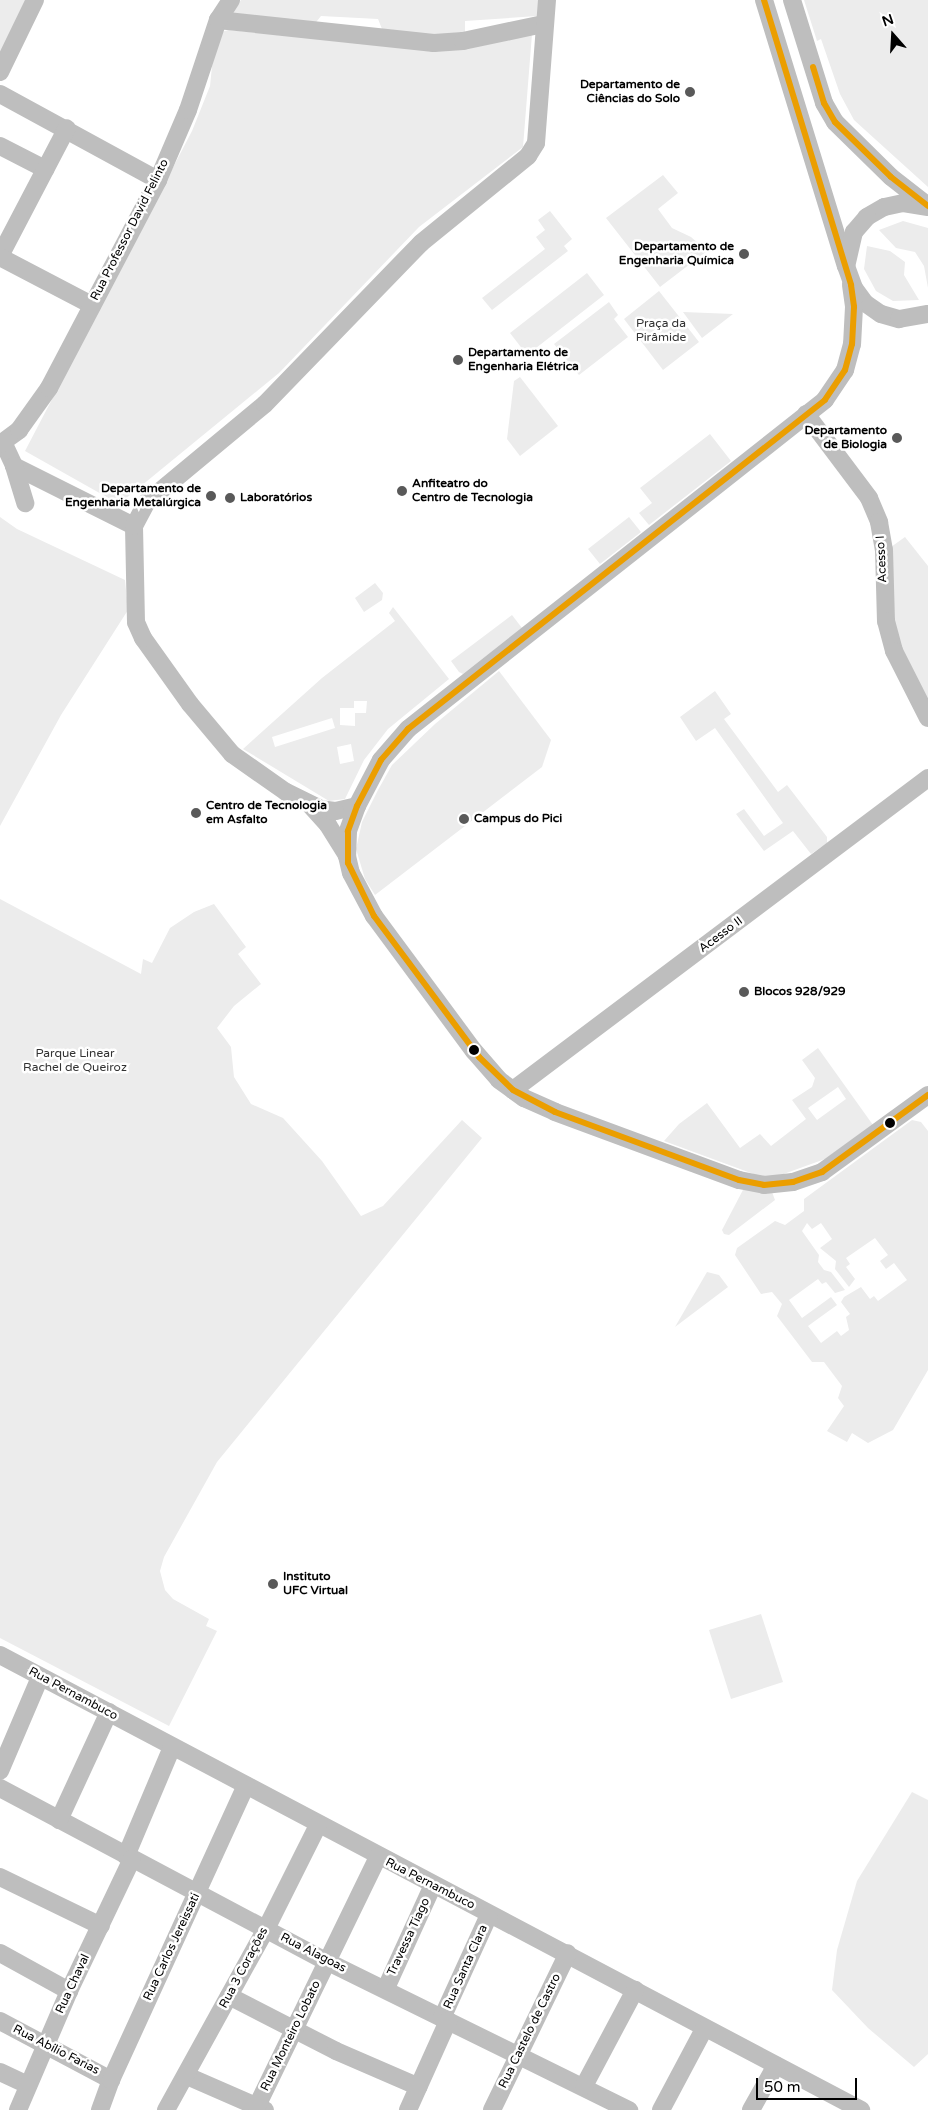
<!DOCTYPE html>
<meta charset="utf-8">
<style>
body{margin:0}
#map{position:relative;width:928px;height:2110px;overflow:hidden;background:#fff;font-family:"Varela Round",sans-serif}
div>[style]{position:absolute}
[style*='--x']{left:calc(var(--x)*1px);top:calc(var(--y)*1px);width:calc(var(--w)*1px);rotate:calc(var(--a)*1deg)}
.green>*{inset:0;background:#ececec}
.minor>*{height:18px;margin:-9px;padding:0 9px;transform-origin:9px;border-radius:9px;background:#bebebe}
.bus-1>*{height:6px;margin:-3px;padding:0 3px;transform-origin:3px;border-radius:3px;background:#eb9e00}
.dots>*{width:14px;height:14px;translate:-50% -50%;box-sizing:border-box;border:2px solid #fff;border-radius:50%}
span{translate:-50% -50%;white-space:nowrap;text-align:center;line-height:1.15;-webkit-text-stroke:5px #fff;paint-order:stroke}
.poi-label{font-size:12px;color:#000;font-weight:700}
.right{translate:-100% -50%;text-align:right}
.left{translate:0 -50%;text-align:left}
.street-label{font-size:12px;color:#000}
.park-label{font-size:12px;color:#333}
.north{position:absolute;left:868px;top:10px;width:50px;height:50px;-webkit-text-stroke:4px #fff;paint-order:stroke;rotate:341deg;font-size:14px;font-weight:700;line-height:20px;text-align:center;color:#000}
.north::after{content:'';display:block;margin:auto;width:18px;height:22px;background:#000;clip-path:polygon(50% 0,100% 100%,50% 72%,0 100%)}
.scale{position:absolute;left:756px;top:2078px;width:101px;height:22px;box-sizing:border-box;border:2px solid #000;border-top:0;padding-left:6px;font-size:15px;line-height:18px;white-space:nowrap;color:#000;-webkit-text-stroke:4px #fff;paint-order:stroke}
</style>
<div id="map">
<div class="green">
<i style="clip-path:polygon(0 0,29px 0,0 55px)"></i>
<i style="clip-path:polygon(241px 0,541px 0,537px 16px,465px 21px,465px 37px,384px 34px,378px 19px,321px 16px,313px 26px,231px 13px)"></i>
<i style="clip-path:polygon(804px 0,928px 0,928px 187px,854px 120px,840px 94px,821px 39px,817px 41px)"></i>
<i style="clip-path:polygon(229px 30px,445px 51px,532px 34px,523px 147px,419px 227px,279px 373px,119px 504px,25px 451px,192px 131px,210px 86px,214px 46px,221px 32px)"></i>
<i style="clip-path:polygon(663px 175px,678px 193px,658px 209px,672px 228px,691px 237px,707px 251px,660px 287px,606px 218px)"></i>
<i style="clip-path:polygon(550px 211px,572px 239px,564px 246px,568px 251px,492px 310px,482px 298px,545px 249px,536px 237px,545px 230px,538px 220px)"></i>
<i style="clip-path:polygon(903px 221px,928px 228px,928px 288px,924px 266px,915px 252px,896px 248px,879px 230px)"></i>
<i style="clip-path:polygon(867px 246px,890px 251px,905px 262px,904px 275px,919px 300px,893px 301px,876px 291px,864px 269px)"></i>
<i style="clip-path:polygon(587px 273px,604px 295px,527px 355px,510px 333px)"></i>
<i style="clip-path:polygon(659px 291px,699px 342px,663px 370px,624px 319px)"></i>
<i style="clip-path:polygon(609px 302px,618px 315px,614px 319px,628px 337px,579px 375px,554px 344px)"></i>
<i style="clip-path:polygon(683px 312px,733px 314px,702px 338px)"></i>
<i style="clip-path:polygon(520px 377px,558px 426px,520px 456px,507px 439px,514px 381px)"></i>
<i style="clip-path:polygon(710px 434px,731px 461px,649px 525px,639px 513px,652px 503px,640px 488px)"></i>
<i style="clip-path:polygon(0 517px,17px 529px,125px 580px,128px 610px,61px 715px,0 826px)"></i>
<i style="clip-path:polygon(629px 517px,641px 532px,600px 564px,588px 549px)"></i>
<i style="clip-path:polygon(905px 537px,928px 566px,928px 709px,911px 678px,894px 626px,891px 547px)"></i>
<i style="clip-path:polygon(375px 583px,383px 593px,382px 600px,364px 612px,355px 598px)"></i>
<i style="clip-path:polygon(evenodd,393px 607px,449px 679px,388px 729px,364px 760px,345px 799px,329px 801px,243px 749px,322px 678px,395px 621px,389px 613px,393px 607px,354px 701px,367px 701px,366px 713px,355px 713px,355px 726px,340px 725px,340px 708px,354px 708px,354px 701px,393px 607px,332px 718px,335px 728px,275px 747px,272px 737px,332px 718px,393px 607px,351px 744px,354px 761px,340px 764px,337px 747px,351px 744px)"></i>
<i style="clip-path:polygon(512px 615px,522px 628px,463px 674px,459px 672px,451px 661px)"></i>
<i style="clip-path:polygon(499px 671px,551px 740px,542px 767px,375px 895px,365px 879px,356px 849px,362px 822px,378px 790px,392px 765px,435px 724px)"></i>
<i style="clip-path:polygon(715px 691px,731px 714px,724px 719px,778px 792px,787px 785px,827px 837px,827px 843px,811px 854px,793px 831px,764px 851px,736px 814px,744px 809px,764px 836px,783px 823px,715px 728px,696px 741px,680px 717px)"></i>
<i style="clip-path:polygon(0 899px,141px 974px,143px 959px,152px 963px,170px 928px,194px 912px,214px 904px,246px 947px,238px 954px,261px 984px,234px 1006px,217px 1028px,231px 1047px,234px 1077px,251px 1104px,283px 1118px,322px 1161px,361px 1216px,383px 1206px,462px 1120px,482px 1138px,217px 1462px,164px 1557px,160px 1571px,165px 1590px,173px 1599px,209px 1619px,206px 1626px,217px 1631px,169px 1726px,0 1638px)"></i>
<i style="clip-path:polygon(evenodd,818px 1048px,873px 1125px,825px 1159px,778px 1176px,759px 1176px,664px 1141px,679px 1124px,707px 1103px,740px 1148px,760px 1134px,771px 1146px,806px 1119px,792px 1100px,812px 1087px,815px 1078px,802px 1060px,818px 1048px,838px 1087px,846px 1099px,817px 1120px,808px 1108px,838px 1087px)"></i>
<i style="clip-path:polygon(evenodd,912px 1120px,921px 1122px,928px 1131px,928px 1370px,893px 1430px,868px 1443px,852px 1433px,847px 1442px,827px 1431px,844px 1406px,838px 1398px,842px 1386px,824px 1362px,812px 1362px,777px 1316px,782px 1304px,772px 1292px,761px 1294px,735px 1255px,737px 1248px,775px 1221px,785px 1225px,804px 1211px,804px 1199px,912px 1120px,807px 1223px,812px 1229px,821px 1223px,832px 1239px,820px 1248px,836px 1261px,835px 1269px,849px 1287px,855px 1279px,846px 1267px,850px 1264px,846px 1258px,875px 1238px,888px 1255px,880px 1261px,886px 1269px,894px 1263px,907px 1280px,878px 1301px,874px 1296px,870px 1299px,861px 1287px,844px 1297px,841px 1302px,850px 1314px,846px 1317px,849px 1330px,841px 1336px,837px 1331px,821px 1343px,808px 1326px,837px 1305px,831px 1297px,802px 1318px,789px 1300px,818px 1279px,822px 1284px,826px 1282px,835px 1293px,845px 1290px,831px 1272px,824px 1270px,818px 1262px,819px 1255px,802px 1231px,807px 1223px)"></i>
<i style="clip-path:polygon(744px 1188px,772px 1192px,775px 1200px,729px 1235px,724px 1234px,722px 1230px)"></i>
<i style="clip-path:polygon(707px 1272px,719px 1275px,728px 1287px,675px 1327px)"></i>
<i style="clip-path:polygon(761px 1614px,783px 1682px,731px 1699px,709px 1630px)"></i>
<i style="clip-path:polygon(912px 1792px,928px 1800px,928px 2054px,914px 2067px,868px 2028px,832px 1990px,837px 1950px,857px 1881px)"></i>
</div>
<div class="minor">
<i style="--x:764;--y:0;--w:278;--a:72.9"></i>
<i style="--x:792;--y:0;--w:108;--a:72.7"></i>
<i style="--x:824;--y:103;--w:22;--a:60"></i>
<i style="--x:835;--y:122;--w:78;--a:44.5"></i>
<i style="--x:891;--y:177;--w:47;--a:38.1"></i>
<i style="--x:218;--y:20;--w:217;--a:6.1"></i>
<i style="--x:434;--y:43;--w:29;--a:-4"></i>
<i style="--x:463;--y:41;--w:82;--a:-12"></i>
<i style="--x:0;--y:72;--w:80;--a:-64.1"></i>
<i style="--x:0;--y:94;--w:180;--a:28.6"></i>
<i style="--x:0;--y:146;--w:51;--a:27.1"></i>
<i style="--x:928;--y:207;--w:25;--a:-171"></i>
<i style="--x:903;--y:203;--w:19;--a:168"></i>
<i style="--x:884;--y:207;--w:20;--a:150"></i>
<i style="--x:867;--y:217;--w:20;--a:131"></i>
<i style="--x:854;--y:232;--w:35;--a:103"></i>
<i style="--x:846;--y:266;--w:23;--a:70"></i>
<i style="--x:854;--y:288;--w:19;--a:54"></i>
<i style="--x:865;--y:303;--w:19;--a:35"></i>
<i style="--x:881;--y:314;--w:19;--a:16"></i>
<i style="--x:899;--y:319;--w:29;--a:-10"></i>
<i style="--x:0;--y:256;--w:144;--a:-62.4"></i>
<i style="--x:0;--y:257;--w:104;--a:27.6"></i>
<i style="--x:851;--y:285;--w:22;--a:82"></i>
<i style="--x:854;--y:307;--w:37;--a:93"></i>
<i style="--x:852;--y:344;--w:27;--a:105"></i>
<i style="--x:845;--y:370;--w:36;--a:124"></i>
<i style="--x:825;--y:400;--w:531;--a:141.73"></i>
<i style="--x:408;--y:729;--w:41;--a:131.1"></i>
<i style="--x:381;--y:760;--w:52;--a:117.6"></i>
<i style="--x:357;--y:806;--w:27;--a:110"></i>
<i style="--x:348;--y:831;--w:25;--a:92"></i>
<i style="--x:347;--y:856;--w:17;--a:77"></i>
<i style="--x:351;--y:873;--w:49;--a:61.9"></i>
<i style="--x:374;--y:916;--w:168;--a:53.5"></i>
<i style="--x:474;--y:1051;--w:38;--a:49"></i>
<i style="--x:499;--y:1080;--w:31;--a:36"></i>
<i style="--x:524;--y:1098;--w:34;--a:24"></i>
<i style="--x:555;--y:1112;--w:196;--a:20.3"></i>
<i style="--x:739;--y:1180;--w:25;--a:11"></i>
<i style="--x:764;--y:1185;--w:29;--a:-6"></i>
<i style="--x:793;--y:1182;--w:31;--a:-19"></i>
<i style="--x:822;--y:1172;--w:131;--a:-36"></i>
<i style="--x:806;--y:414;--w:105;--a:53.1"></i>
<i style="--x:869;--y:498;--w:26;--a:67"></i>
<i style="--x:879;--y:522;--w:28;--a:80"></i>
<i style="--x:884;--y:550;--w:71;--a:88.4"></i>
<i style="--x:886;--y:621;--w:31;--a:75"></i>
<i style="--x:894;--y:651;--w:75;--a:63.1"></i>
<i style="--x:3;--y:442;--w:26;--a:65"></i>
<i style="--x:14;--y:466;--w:134;--a:26.6"></i>
<i style="--x:0;--y:444;--w:24;--a:-36"></i>
<i style="--x:19;--y:430;--w:52;--a:-54.5"></i>
<i style="--x:49;--y:388;--w:235;--a:-62.3"></i>
<i style="--x:158;--y:180;--w:76;--a:-66.8"></i>
<i style="--x:188;--y:110;--w:95;--a:-71.6"></i>
<i style="--x:218;--y:20;--w:24;--a:-57"></i>
<i style="--x:14;--y:466;--w:39;--a:73"></i>
<i style="--x:311;--y:806;--w:25;--a:48"></i>
<i style="--x:328;--y:825;--w:36;--a:58"></i>
<i style="--x:357;--y:806;--w:23;--a:167"></i>
<i style="--x:335;--y:811;--w:14;--a:-172"></i>
<i style="--x:321;--y:809;--w:39;--a:-154"></i>
<i style="--x:286;--y:792;--w:66;--a:-144.9"></i>
<i style="--x:232;--y:754;--w:65;--a:-130"></i>
<i style="--x:190;--y:704;--w:81;--a:-125.5"></i>
<i style="--x:143;--y:638;--w:17;--a:-114"></i>
<i style="--x:136;--y:622;--w:96;--a:-91.2"></i>
<i style="--x:134;--y:526;--w:27;--a:-62"></i>
<i style="--x:147;--y:502;--w:153;--a:-39.7"></i>
<i style="--x:265;--y:404;--w:224;--a:-45.9"></i>
<i style="--x:421;--y:243;--w:138;--a:-39.1"></i>
<i style="--x:528;--y:156;--w:15;--a:-58"></i>
<i style="--x:536;--y:143;--w:143;--a:-85.6"></i>
<i style="--x:513;--y:1090;--w:519;--a:-36.94"></i>
<i style="--x:0;--y:1655;--w:974;--a:27.85"></i>
<i style="--x:0;--y:1771;--w:102;--a:-66.9"></i>
<i style="--x:0;--y:1788;--w:369;--a:28"></i>
<i style="--x:326;--y:1961;--w:338;--a:26.2"></i>
<i style="--x:59;--y:1820;--w:119;--a:-65.2"></i>
<i style="--x:126;--y:1856;--w:118;--a:-67.1"></i>
<i style="--x:0;--y:1877;--w:112;--a:25.9"></i>
<i style="--x:0;--y:1953;--w:79;--a:28.8"></i>
<i style="--x:386;--y:1988;--w:113;--a:-65.5"></i>
<i style="--x:229;--y:1996;--w:120;--a:27.2"></i>
<i style="--x:336;--y:2051;--w:90;--a:23.4"></i>
<i style="--x:442;--y:2018;--w:113;--a:-65.5"></i>
<i style="--x:0;--y:2021;--w:126;--a:28"></i>
<i style="--x:0;--y:2072;--w:31;--a:25"></i>
<i style="--x:187;--y:2076;--w:85;--a:23.6"></i>
<i style="--x:584;--y:2086;--w:109;--a:-62"></i>
<i style="--x:257;--y:2106;--w:277;--a:-64.1"></i>
<i style="--x:18;--y:2110;--w:129;--a:-66.8"></i>
<i style="--x:69;--y:1991;--w:146;--a:-64.5"></i>
<i style="--x:100;--y:2110;--w:32;--a:-70"></i>
<i style="--x:111;--y:2080;--w:324;--a:-65.4"></i>
<i style="--x:166;--y:2110;--w:207;--a:-61.1"></i>
<i style="--x:266;--y:1929;--w:116;--a:-63.4"></i>
<i style="--x:408;--y:2110;--w:98;--a:-65.8"></i>
<i style="--x:492;--y:2110;--w:174;--a:-64.2"></i>
<i style="--x:661;--y:2110;--w:92;--a:-62"></i>
<i style="--x:751;--y:2110;--w:51;--a:-60.9"></i>
</div>
<div class="bus-1">
<i style="--x:764;--y:0;--w:298;--a:73"></i>
<i style="--x:851;--y:285;--w:22;--a:82"></i>
<i style="--x:854;--y:307;--w:37;--a:93"></i>
<i style="--x:852;--y:344;--w:27;--a:105"></i>
<i style="--x:845;--y:370;--w:36;--a:124"></i>
<i style="--x:825;--y:400;--w:531;--a:141.73"></i>
<i style="--x:408;--y:729;--w:41;--a:131.1"></i>
<i style="--x:381;--y:760;--w:52;--a:117.6"></i>
<i style="--x:357;--y:806;--w:27;--a:110"></i>
<i style="--x:348;--y:831;--w:32;--a:90"></i>
<i style="--x:348;--y:863;--w:59;--a:63.9"></i>
<i style="--x:374;--y:916;--w:176;--a:53.3"></i>
<i style="--x:479;--y:1057;--w:47;--a:44.1"></i>
<i style="--x:513;--y:1090;--w:47;--a:27.6"></i>
<i style="--x:555;--y:1112;--w:196;--a:20.3"></i>
<i style="--x:739;--y:1180;--w:25;--a:11"></i>
<i style="--x:764;--y:1185;--w:29;--a:-6"></i>
<i style="--x:793;--y:1182;--w:31;--a:-19"></i>
<i style="--x:822;--y:1172;--w:131;--a:-36"></i>
<i style="--x:813;--y:67;--w:38;--a:73"></i>
<i style="--x:824;--y:103;--w:22;--a:60"></i>
<i style="--x:835;--y:122;--w:78;--a:44.5"></i>
<i style="--x:891;--y:177;--w:47;--a:38.1"></i>
</div>
<div class="dots">
<i style="left:690px;top:92px;background:#595959"></i>
<i style="left:744px;top:254px;background:#595959"></i>
<i style="left:458px;top:360px;background:#595959"></i>
<i style="left:897px;top:438px;background:#595959"></i>
<i style="left:402px;top:491px;background:#595959"></i>
<i style="left:211px;top:496px;background:#595959"></i>
<i style="left:230px;top:498px;background:#595959"></i>
<i style="left:196px;top:813px;background:#595959"></i>
<i style="left:464px;top:819px;background:#595959"></i>
<i style="left:744px;top:992px;background:#595959"></i>
<i style="left:474px;top:1050px;background:#000"></i>
<i style="left:890px;top:1123px;background:#000"></i>
<i style="left:273px;top:1584px;background:#595959"></i>
</div>
<div class="poi-label">
<span class="right" style="left:680px;top:92px">Departamento de<br>Ciências do Solo</span>
<span class="right" style="left:734px;top:254px">Departamento de<br>Engenharia Química</span>
<span class="left" style="left:468px;top:360px">Departamento de<br>Engenharia Elétrica</span>
<span class="right" style="left:887px;top:438px">Departamento<br>de Biologia</span>
<span class="left" style="left:412px;top:491px">Anfiteatro do<br>Centro de Tecnologia</span>
<span class="right" style="left:201px;top:496px">Departamento de<br>Engenharia Metalúrgica</span>
<span class="left" style="left:240px;top:498px">Laboratórios</span>
<span class="left" style="left:206px;top:813px">Centro de Tecnologia<br>em Asfalto</span>
<span class="left" style="left:474px;top:819px">Campus do Pici</span>
<span class="left" style="left:754px;top:992px">Blocos 928/929</span>
<span class="left" style="left:283px;top:1584px">Instituto<br>UFC Virtual</span>
</div>
<div class="street-label">
<span style="left:130px;top:230px;rotate:-63deg">Rua Professor David Felinto</span>
<span style="left:882px;top:559px;rotate:-93deg">Acesso I</span>
<span style="left:721px;top:935px;rotate:-37deg">Acesso II</span>
<span style="left:73px;top:1694px;rotate:28deg">Rua Pernambuco</span>
<span style="left:430px;top:1884px;rotate:27deg">Rua Pernambuco</span>
<span style="left:409px;top:1937px;rotate:-65deg">Travessa Tiago</span>
<span style="left:172px;top:1947px;rotate:-65deg">Rua Carlos Jereissati</span>
<span style="left:313px;top:1953px;rotate:27deg">Rua Alagoas</span>
<span style="left:466px;top:1967px;rotate:-66deg">Rua Santa Clara</span>
<span style="left:244px;top:1968px;rotate:-62deg">Rua 3 Corações</span>
<span style="left:73px;top:1984px;rotate:-65deg">Rua Chaval</span>
<span style="left:530px;top:2031px;rotate:-64deg">Rua Castelo de Castro</span>
<span style="left:291px;top:2036px;rotate:-64deg">Rua Monteiro Lobato</span>
<span style="left:56px;top:2050px;rotate:27deg">Rua Abílio Farias</span>
</div>
<div class="park-label">
<span style="left:661px;top:331px">Praça da<br>Pirâmide</span>
<span style="left:75px;top:1061px">Parque Linear<br>Rachel de Queiroz</span>
</div>
<div class="north">N</div>
<div class="scale">50 m</div>
</div>
